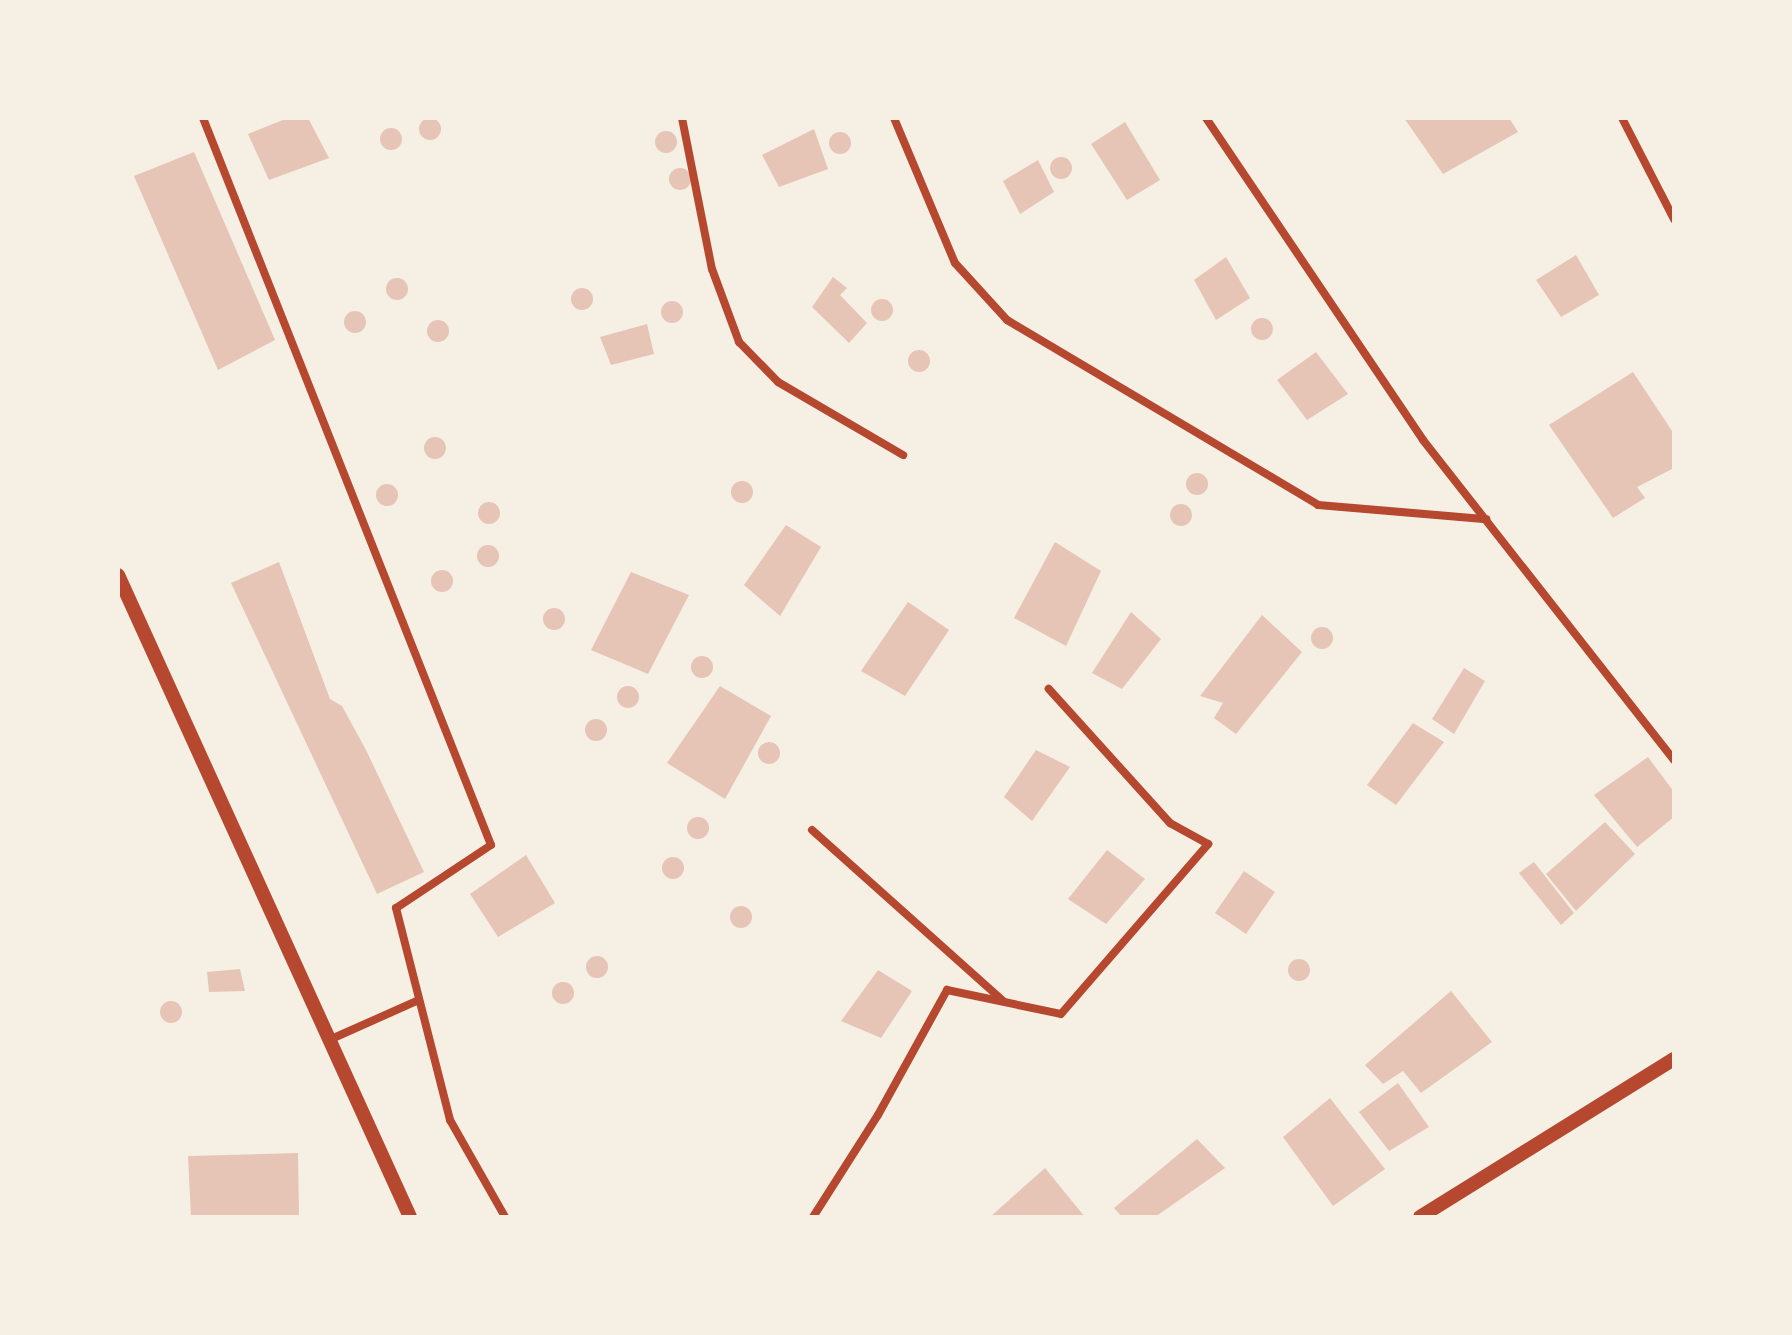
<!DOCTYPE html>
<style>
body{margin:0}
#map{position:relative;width:1792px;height:1335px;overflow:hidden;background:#f6efe4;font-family:Inter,sans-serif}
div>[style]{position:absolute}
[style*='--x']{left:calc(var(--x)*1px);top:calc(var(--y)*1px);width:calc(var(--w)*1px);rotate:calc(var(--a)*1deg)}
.building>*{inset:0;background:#e6c5b7}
.round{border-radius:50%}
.minor>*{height:8px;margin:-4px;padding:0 4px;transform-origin:4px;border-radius:4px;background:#b5482f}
.tertiary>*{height:14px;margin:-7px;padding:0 7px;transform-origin:7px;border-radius:7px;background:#b5482f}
span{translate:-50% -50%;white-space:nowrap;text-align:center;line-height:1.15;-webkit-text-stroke:7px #f6efe4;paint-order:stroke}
.frame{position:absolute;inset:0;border:120px solid #f6efe4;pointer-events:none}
</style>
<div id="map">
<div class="building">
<i class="round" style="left:419px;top:118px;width:22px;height:22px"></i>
<i style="clip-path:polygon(288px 118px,308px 118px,329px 158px,269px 180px,248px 134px)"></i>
<i style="clip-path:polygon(1404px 118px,1509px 118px,1518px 132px,1443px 174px)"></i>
<i style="clip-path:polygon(1125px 122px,1160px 180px,1127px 200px,1091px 144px)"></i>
<i class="round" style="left:380px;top:128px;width:22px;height:22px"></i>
<i style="clip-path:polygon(814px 129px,828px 169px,779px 187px,762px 155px)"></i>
<i class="round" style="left:655px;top:131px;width:22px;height:22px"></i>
<i class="round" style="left:829px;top:132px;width:22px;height:22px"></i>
<i style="clip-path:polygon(194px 152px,275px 340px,218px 370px,134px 176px)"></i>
<i class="round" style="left:1050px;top:157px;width:22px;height:22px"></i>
<i style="clip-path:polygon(1038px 160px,1054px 192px,1020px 214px,1003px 181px)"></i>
<i class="round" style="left:669px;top:168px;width:22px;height:22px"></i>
<i style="clip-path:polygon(1576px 255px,1599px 295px,1561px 317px,1536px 280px)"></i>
<i style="clip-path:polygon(1226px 257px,1250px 298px,1216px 320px,1194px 280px)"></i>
<i style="clip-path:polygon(833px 277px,847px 288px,840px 295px,867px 323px,849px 343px,812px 307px)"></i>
<i class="round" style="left:386px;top:278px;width:22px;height:22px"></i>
<i class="round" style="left:571px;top:288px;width:22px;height:22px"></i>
<i class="round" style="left:871px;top:299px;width:22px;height:22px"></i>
<i class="round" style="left:661px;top:301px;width:22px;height:22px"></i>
<i class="round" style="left:344px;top:311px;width:22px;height:22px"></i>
<i class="round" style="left:1251px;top:318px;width:22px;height:22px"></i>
<i class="round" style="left:427px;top:320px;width:22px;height:22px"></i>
<i style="clip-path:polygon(647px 324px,654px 354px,611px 365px,600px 337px)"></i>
<i class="round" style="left:908px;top:350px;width:22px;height:22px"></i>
<i style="clip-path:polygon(1316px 352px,1348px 394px,1307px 420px,1277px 380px)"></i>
<i style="clip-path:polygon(1633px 372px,1674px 434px,1674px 468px,1637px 487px,1645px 498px,1613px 518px,1549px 425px)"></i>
<i class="round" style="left:424px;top:437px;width:22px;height:22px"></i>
<i class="round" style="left:1186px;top:473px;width:22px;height:22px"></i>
<i class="round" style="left:731px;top:481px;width:22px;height:22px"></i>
<i class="round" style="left:376px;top:484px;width:22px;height:22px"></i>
<i class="round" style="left:478px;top:502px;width:22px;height:22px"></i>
<i class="round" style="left:1170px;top:504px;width:22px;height:22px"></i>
<i style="clip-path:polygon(786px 525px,821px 547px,780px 616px,744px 585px)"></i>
<i style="clip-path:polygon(1055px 542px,1101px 571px,1066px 646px,1014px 618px)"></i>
<i class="round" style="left:477px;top:545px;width:22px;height:22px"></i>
<i style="clip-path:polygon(279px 562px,330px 699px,342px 706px,366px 750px,424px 872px,377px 894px,231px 583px)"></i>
<i class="round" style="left:431px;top:570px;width:22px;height:22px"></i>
<i style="clip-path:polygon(631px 572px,689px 595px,648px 674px,591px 650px)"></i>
<i style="clip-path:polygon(908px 602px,949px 630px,905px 696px,861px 671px)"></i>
<i class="round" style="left:543px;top:608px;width:22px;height:22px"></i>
<i style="clip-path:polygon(1131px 612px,1161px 639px,1122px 689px,1092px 673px)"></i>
<i style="clip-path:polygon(1262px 615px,1302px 652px,1236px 734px,1214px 718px,1223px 703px,1200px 696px)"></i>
<i class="round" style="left:1311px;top:627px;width:22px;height:22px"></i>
<i class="round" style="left:691px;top:656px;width:22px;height:22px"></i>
<i style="clip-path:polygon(1464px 668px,1485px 681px,1454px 734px,1432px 719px)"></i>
<i class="round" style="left:617px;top:686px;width:22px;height:22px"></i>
<i style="clip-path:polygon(720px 686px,771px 716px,725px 799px,667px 763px)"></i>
<i class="round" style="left:585px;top:719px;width:22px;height:22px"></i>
<i style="clip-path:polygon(1413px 723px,1444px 742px,1396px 805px,1367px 785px)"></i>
<i class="round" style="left:758px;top:742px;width:22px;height:22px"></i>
<i style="clip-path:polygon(1036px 750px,1070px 767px,1032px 821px,1004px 797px)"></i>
<i style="clip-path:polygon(1648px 757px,1674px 792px,1674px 817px,1637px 847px,1594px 795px)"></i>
<i class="round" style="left:687px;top:817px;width:22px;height:22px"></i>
<i style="clip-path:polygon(1605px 822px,1635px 854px,1576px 911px,1546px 874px)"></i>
<i style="clip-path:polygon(1107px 850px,1145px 879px,1106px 924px,1068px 899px)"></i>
<i style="clip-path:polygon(526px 855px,555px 903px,498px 937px,470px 894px)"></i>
<i class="round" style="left:662px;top:857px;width:22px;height:22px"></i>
<i style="clip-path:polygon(1534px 862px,1574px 913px,1561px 925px,1519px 873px)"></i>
<i style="clip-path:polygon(1244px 871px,1275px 892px,1246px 934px,1215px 913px)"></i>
<i class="round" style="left:730px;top:906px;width:22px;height:22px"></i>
<i class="round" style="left:586px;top:956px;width:22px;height:22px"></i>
<i class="round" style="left:1288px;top:959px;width:22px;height:22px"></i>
<i style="clip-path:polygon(240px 969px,245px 991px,209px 992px,207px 972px)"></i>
<i style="clip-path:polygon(878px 970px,912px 991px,881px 1038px,841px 1021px)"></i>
<i class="round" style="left:552px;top:982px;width:22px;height:22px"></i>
<i style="clip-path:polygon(1451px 991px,1492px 1042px,1421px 1093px,1403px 1071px,1383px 1084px,1365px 1065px)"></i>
<i class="round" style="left:160px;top:1001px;width:22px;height:22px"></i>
<i style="clip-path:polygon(1398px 1083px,1429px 1127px,1389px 1151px,1359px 1112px)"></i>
<i style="clip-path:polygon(1330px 1098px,1385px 1169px,1333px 1206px,1283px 1137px)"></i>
<i style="clip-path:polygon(1197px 1139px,1225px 1168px,1155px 1217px,1122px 1217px,1114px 1208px)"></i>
<i style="clip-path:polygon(298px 1153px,299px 1217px,191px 1217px,188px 1156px)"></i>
<i style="clip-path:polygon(1045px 1168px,1085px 1217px,990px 1217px)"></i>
</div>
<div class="minor">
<i style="--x:203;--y:118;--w:782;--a:68.39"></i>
<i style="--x:491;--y:845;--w:114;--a:146.4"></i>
<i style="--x:396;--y:908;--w:219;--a:75.7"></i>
<i style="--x:450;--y:1120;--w:112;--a:60.4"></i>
<i style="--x:682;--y:118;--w:154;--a:78.8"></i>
<i style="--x:712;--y:269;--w:78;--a:69.7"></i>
<i style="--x:739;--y:342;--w:56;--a:45.7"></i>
<i style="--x:778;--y:382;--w:145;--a:30.3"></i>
<i style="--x:894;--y:118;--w:157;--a:67.2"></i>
<i style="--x:955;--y:263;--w:77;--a:47.6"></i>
<i style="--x:1007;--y:320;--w:362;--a:30.7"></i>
<i style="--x:1318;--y:505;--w:169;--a:4.8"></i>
<i style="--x:1206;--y:118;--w:388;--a:56"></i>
<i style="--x:1423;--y:440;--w:407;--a:51.9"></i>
<i style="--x:1622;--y:118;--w:114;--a:62.8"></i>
<i style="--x:812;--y:830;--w:256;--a:41.8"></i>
<i style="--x:329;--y:1040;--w:98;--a:-24"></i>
<i style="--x:813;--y:1217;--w:121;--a:-57.5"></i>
<i style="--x:878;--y:1115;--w:143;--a:-61.1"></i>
<i style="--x:947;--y:990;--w:116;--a:11.9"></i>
<i style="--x:1061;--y:1014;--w:225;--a:-49.1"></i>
<i style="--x:1208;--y:844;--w:43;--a:-151.1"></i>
<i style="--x:1170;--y:823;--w:181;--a:-132.1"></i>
</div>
<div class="tertiary">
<i style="--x:118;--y:575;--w:705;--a:65.54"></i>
<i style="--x:1420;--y:1217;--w:299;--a:-31.9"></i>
</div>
<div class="frame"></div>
</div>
